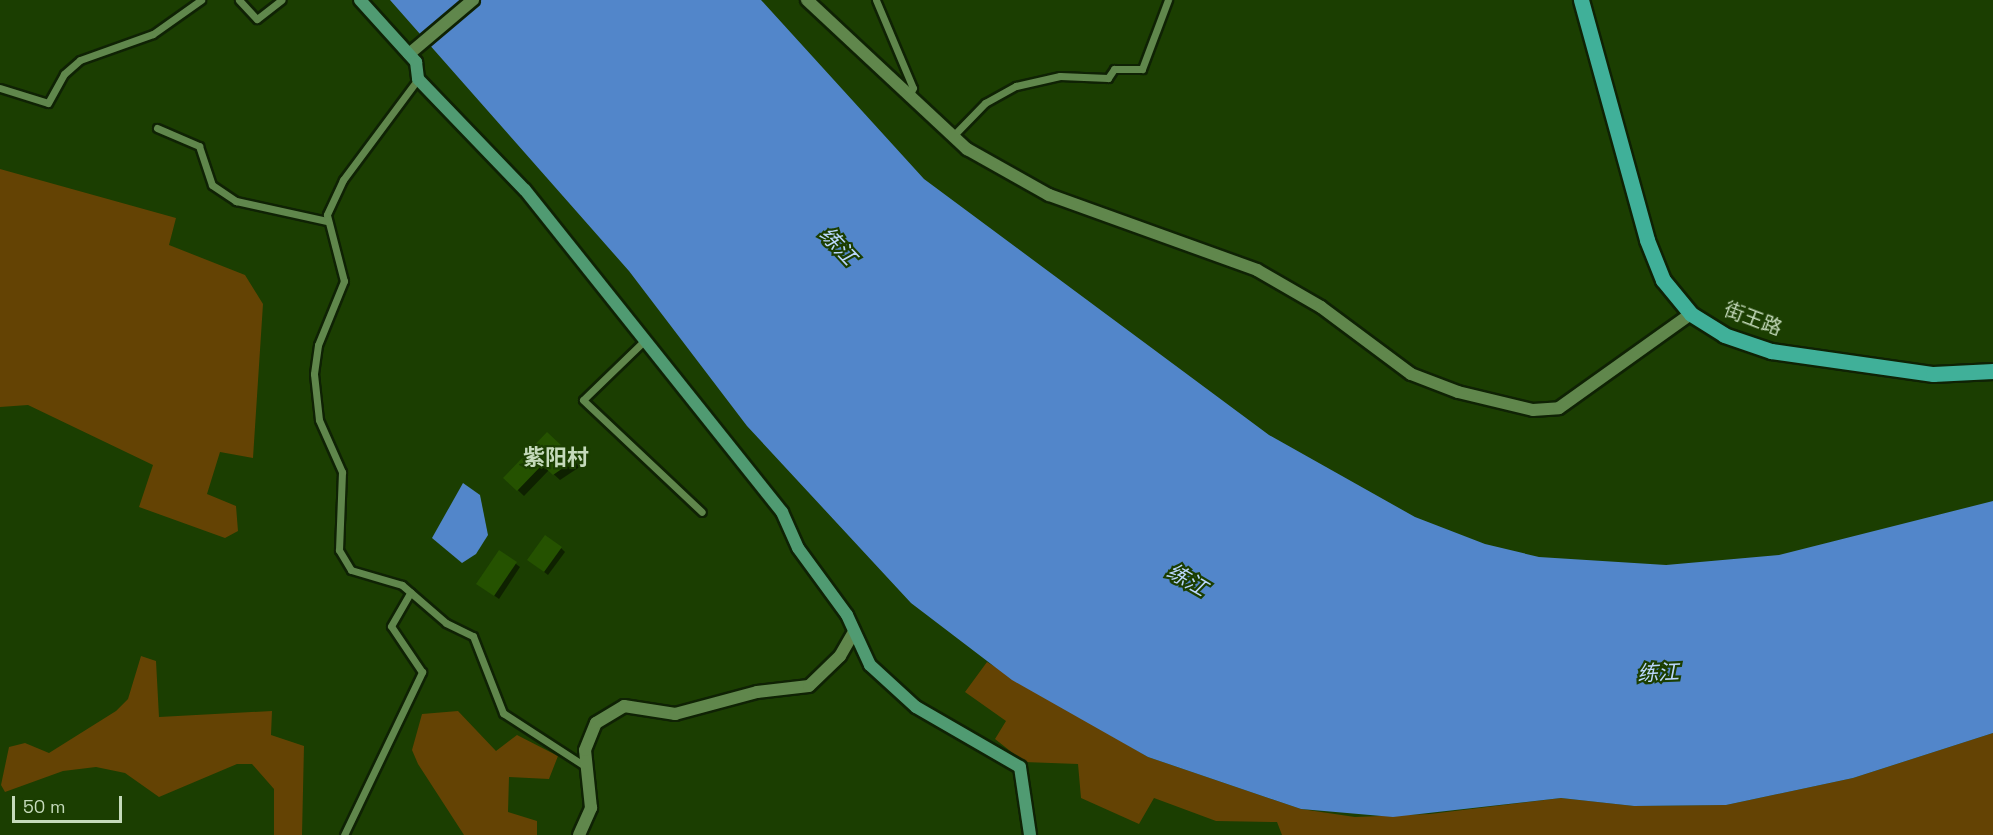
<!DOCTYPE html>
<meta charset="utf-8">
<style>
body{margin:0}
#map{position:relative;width:1993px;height:835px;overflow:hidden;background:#1b3e01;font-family:"Space Grotesk","Noto Sans SC",sans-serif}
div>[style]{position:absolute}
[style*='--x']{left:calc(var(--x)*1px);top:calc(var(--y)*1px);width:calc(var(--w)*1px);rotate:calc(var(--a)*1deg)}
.green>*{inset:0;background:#644304}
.water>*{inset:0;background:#5286ca}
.shadow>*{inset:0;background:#0007}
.building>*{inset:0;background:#255200}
.roads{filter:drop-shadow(2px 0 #0f2204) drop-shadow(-2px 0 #0f2204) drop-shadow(0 2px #0f2204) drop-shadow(0 -2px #0f2204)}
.lane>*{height:7px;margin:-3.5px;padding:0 3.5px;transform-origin:3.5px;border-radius:3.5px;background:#60874c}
.street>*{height:12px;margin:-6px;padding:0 6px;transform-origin:6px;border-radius:6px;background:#60874c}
.secondary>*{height:12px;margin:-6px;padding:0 6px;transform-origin:6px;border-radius:6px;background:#509b72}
.primary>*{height:15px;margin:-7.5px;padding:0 7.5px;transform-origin:7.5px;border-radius:7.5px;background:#40b099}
span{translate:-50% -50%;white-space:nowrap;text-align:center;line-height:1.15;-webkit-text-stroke:4.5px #1b3e01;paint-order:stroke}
.street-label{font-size:20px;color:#c5dabb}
.water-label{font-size:21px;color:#bbd7fc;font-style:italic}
.quarter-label{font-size:22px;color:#c5dabb;font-weight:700}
.scale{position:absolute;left:12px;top:796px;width:110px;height:27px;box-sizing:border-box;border:3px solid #c5dabb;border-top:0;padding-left:8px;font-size:18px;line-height:21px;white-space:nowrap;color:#c5dabb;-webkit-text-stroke:4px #1b3e01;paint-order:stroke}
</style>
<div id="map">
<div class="green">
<i style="clip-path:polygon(0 169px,176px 218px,169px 245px,245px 275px,263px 304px,253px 458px,220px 452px,207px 494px,236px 506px,238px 531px,225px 538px,139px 507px,153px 465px,28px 405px,0 407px)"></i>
<i style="clip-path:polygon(141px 656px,156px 661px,159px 717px,272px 711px,271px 735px,304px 746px,302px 835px,274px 835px,274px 789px,252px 764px,237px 764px,159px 797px,125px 773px,96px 767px,63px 771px,5px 792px,1px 785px,9px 747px,25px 743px,49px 753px,116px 711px,128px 699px)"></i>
<i style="clip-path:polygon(987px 662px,1148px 757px,1301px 809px,1355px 817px,1430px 814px,1561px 798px,1634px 806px,1726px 805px,1853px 778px,1993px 733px,1993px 835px,1282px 835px,1277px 822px,1216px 821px,1154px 798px,1139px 824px,1081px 798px,1078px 764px,1024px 762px,995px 739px,1006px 721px,965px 692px)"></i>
<i style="clip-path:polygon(458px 711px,496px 751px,517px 735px,558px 756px,549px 779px,509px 777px,508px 812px,537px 821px,537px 835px,464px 835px,418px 764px,412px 750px,422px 714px)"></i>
</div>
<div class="water">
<i style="clip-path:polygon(390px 0,761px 0,924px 179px,1269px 435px,1415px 517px,1485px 544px,1539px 557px,1666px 565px,1779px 555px,1993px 501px,1993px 733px,1853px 778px,1726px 805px,1634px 806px,1561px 798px,1393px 817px,1301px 809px,1148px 757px,1012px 680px,911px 603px,747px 426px,629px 271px)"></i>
<i style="clip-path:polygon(463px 483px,480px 495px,488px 535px,476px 554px,462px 563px,432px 538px)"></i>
</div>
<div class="shadow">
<i style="clip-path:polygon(548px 434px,581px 466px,560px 480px,549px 470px,524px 496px,505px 478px)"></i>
<i style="clip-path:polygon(561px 548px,565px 552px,548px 575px,529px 560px)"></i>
<i style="clip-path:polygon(500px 552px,520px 567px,499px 599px,478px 584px)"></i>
</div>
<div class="building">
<i style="clip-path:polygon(547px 432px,576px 459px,553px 475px,542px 465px,517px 491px,503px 478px)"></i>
<i style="clip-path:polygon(545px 535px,562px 547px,544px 572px,527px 560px)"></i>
<i style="clip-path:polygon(499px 550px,517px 562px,494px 596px,476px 584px)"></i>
</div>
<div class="roads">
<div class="lane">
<i style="--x:239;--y:0;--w:26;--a:47"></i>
<i style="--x:257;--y:19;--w:31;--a:-38"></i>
<i style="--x:876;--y:0;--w:95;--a:67.2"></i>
<i style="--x:913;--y:88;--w:9;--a:117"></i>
<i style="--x:418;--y:79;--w:126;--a:126.6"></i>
<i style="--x:343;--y:180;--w:38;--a:115"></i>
<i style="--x:327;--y:215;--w:68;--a:75.6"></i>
<i style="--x:344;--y:281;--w:69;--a:112.1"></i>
<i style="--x:318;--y:345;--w:29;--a:98"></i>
<i style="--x:314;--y:374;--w:46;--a:83.8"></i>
<i style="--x:319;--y:420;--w:57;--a:66.1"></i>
<i style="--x:342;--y:472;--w:78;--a:92.2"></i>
<i style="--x:339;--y:550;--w:23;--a:59"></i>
<i style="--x:351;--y:570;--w:53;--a:16.4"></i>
<i style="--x:402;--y:585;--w:58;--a:40.8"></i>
<i style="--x:446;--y:623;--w:30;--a:26"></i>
<i style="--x:473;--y:636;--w:83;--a:68.7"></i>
<i style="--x:503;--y:713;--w:99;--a:33"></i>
<i style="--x:0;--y:88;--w:50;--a:17.4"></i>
<i style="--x:48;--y:103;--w:33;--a:-61"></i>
<i style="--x:64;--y:74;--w:21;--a:-41"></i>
<i style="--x:80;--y:60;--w:77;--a:-19.6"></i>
<i style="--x:153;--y:34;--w:59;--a:-35.3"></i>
<i style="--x:157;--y:128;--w:46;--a:23.2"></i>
<i style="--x:199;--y:146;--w:41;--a:71.6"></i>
<i style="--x:212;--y:185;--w:29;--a:34"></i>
<i style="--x:236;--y:201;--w:93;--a:12.4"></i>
<i style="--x:953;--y:136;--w:46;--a:-45.9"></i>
<i style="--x:985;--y:103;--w:35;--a:-29"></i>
<i style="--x:1016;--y:86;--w:45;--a:-12.8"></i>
<i style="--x:1060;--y:76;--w:48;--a:2.4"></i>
<i style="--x:1108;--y:78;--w:11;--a:-56"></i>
<i style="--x:1114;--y:69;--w:28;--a:0"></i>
<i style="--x:1142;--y:69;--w:74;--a:-69.4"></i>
<i style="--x:645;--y:340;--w:86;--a:135.9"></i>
<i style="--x:583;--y:400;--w:163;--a:43.3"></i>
<i style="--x:344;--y:835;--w:181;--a:-64.4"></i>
<i style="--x:422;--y:672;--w:55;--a:-124"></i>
<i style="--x:391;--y:626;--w:39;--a:-60"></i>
</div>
<div class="street">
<i style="--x:807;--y:0;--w:219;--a:43"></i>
<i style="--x:967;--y:149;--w:94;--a:29.3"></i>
<i style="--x:1049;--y:195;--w:221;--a:19.8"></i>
<i style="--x:1257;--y:270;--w:74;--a:30"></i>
<i style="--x:1321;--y:307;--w:112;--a:36.7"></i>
<i style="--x:1411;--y:374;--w:50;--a:21"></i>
<i style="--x:1458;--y:392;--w:77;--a:13.5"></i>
<i style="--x:1533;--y:410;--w:26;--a:-4"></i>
<i style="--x:1559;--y:408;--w:162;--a:-35.5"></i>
<i style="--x:409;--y:54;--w:84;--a:-40.2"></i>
<i style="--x:579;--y:835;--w:30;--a:-66"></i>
<i style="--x:591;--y:808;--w:58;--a:-95.9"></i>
<i style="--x:585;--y:750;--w:29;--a:-68"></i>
<i style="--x:596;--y:723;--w:33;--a:-31"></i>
<i style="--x:624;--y:706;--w:52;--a:8.9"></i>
<i style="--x:675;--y:714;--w:85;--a:-15"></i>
<i style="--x:757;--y:692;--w:52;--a:-6.6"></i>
<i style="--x:809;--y:686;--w:43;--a:-44.1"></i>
<i style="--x:840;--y:656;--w:28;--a:-60"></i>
</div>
<div class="secondary">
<i style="--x:360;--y:0;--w:84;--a:47.9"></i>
<i style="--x:416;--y:62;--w:17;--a:83"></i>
<i style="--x:418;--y:79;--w:154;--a:46.1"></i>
<i style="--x:525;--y:190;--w:412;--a:51.4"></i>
<i style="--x:782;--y:512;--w:39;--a:66"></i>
<i style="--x:798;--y:548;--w:83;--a:53.8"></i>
<i style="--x:847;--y:615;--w:55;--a:65.3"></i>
<i style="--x:870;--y:665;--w:62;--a:42.4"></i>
<i style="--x:916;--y:707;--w:120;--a:30"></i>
<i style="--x:1020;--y:767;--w:69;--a:81.6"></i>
</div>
<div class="primary">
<i style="--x:1581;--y:0;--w:249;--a:74.6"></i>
<i style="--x:1647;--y:240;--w:43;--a:68.2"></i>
<i style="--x:1663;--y:280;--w:44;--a:50.5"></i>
<i style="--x:1691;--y:314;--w:39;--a:32"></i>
<i style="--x:1724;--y:335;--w:50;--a:18.8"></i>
<i style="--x:1771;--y:351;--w:164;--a:8.1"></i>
<i style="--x:1933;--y:374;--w:60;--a:-2.9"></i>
</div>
</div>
<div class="street-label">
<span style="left:1753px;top:319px;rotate:21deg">街王路</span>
</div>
<div class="water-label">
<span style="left:838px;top:246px;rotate:47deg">练江</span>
<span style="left:1187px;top:580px;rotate:30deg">练江</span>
<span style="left:1658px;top:673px;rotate:-3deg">练江</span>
</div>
<div class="quarter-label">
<span style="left:556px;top:458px">紫阳村</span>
</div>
<div class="scale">50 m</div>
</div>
